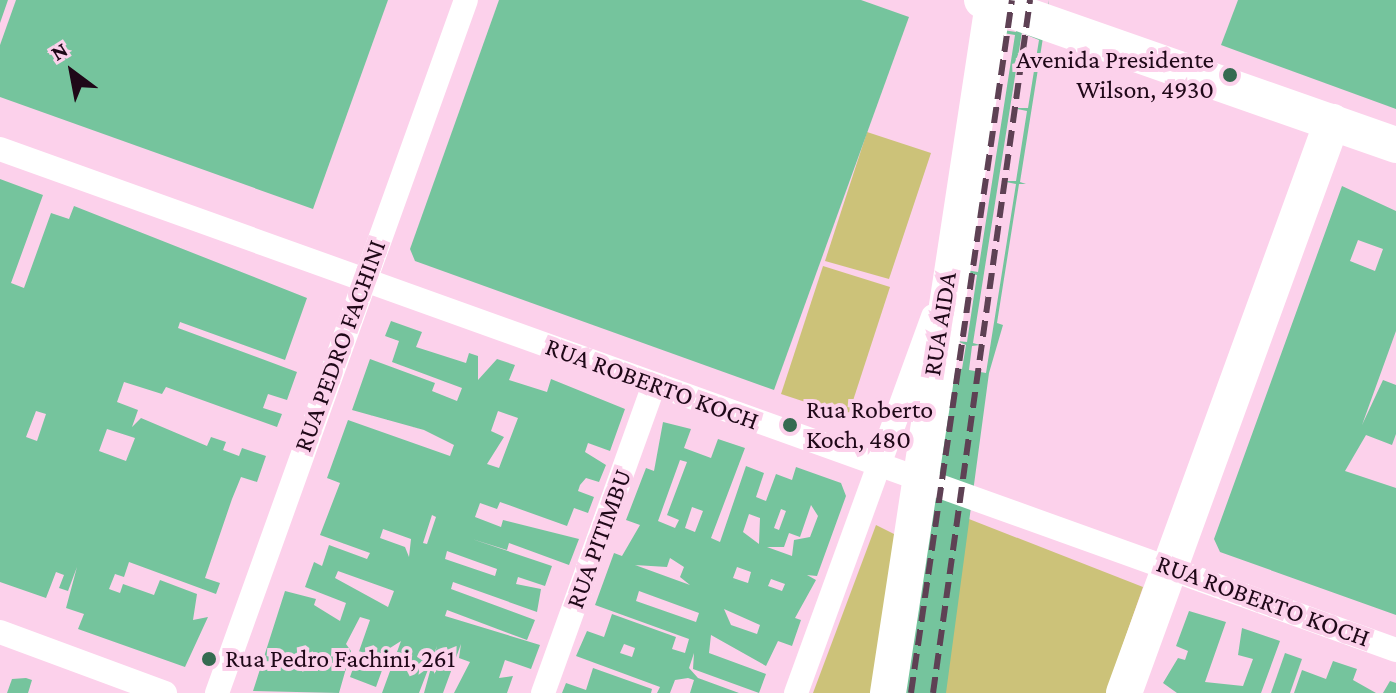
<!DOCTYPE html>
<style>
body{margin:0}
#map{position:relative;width:1396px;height:693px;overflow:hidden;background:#fcd1eb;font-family:"Crimson Pro",serif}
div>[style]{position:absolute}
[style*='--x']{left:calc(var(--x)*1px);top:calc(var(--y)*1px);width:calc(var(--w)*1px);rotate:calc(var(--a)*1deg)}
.green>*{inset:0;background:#ccc279}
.building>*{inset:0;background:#75c49d}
.street>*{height:24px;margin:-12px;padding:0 12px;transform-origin:12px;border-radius:12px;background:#fff}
.secondary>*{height:36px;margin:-18px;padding:0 18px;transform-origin:18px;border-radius:18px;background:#fff}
.rail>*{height:6px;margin-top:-3px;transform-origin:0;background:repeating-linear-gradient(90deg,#5e4154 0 16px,transparent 0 24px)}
.dots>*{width:22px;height:22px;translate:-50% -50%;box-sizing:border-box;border:4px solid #fcd1eb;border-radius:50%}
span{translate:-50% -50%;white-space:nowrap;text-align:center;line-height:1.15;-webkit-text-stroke:8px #fcd1eb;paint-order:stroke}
.poi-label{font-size:26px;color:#1f0818}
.right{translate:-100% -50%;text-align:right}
.left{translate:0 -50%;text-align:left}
.street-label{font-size:26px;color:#1f0818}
.north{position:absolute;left:32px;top:32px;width:80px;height:80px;-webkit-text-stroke:6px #fcd1eb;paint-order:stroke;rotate:328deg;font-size:22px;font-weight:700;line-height:32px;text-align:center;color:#1f0818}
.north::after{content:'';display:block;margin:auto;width:28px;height:36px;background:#1f0818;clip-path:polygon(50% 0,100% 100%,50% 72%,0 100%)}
</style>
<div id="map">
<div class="green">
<i style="clip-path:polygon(867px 132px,931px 153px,889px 279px,825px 261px)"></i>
<i style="clip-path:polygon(823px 266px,890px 287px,848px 416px,781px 394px)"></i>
<i style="clip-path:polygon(946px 510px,1143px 587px,1106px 693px,919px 693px)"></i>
<i style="clip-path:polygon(876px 525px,896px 535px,875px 693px,813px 693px)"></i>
</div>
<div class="building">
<i style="clip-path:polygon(0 0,8px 0,0 23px)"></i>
<i style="clip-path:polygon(16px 0,388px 0,313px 209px,0 97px,0 45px)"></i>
<i style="clip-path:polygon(499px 0,861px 0,909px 17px,774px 390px,415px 261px,410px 249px)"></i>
<i style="clip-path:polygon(evenodd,1003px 0,1003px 30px,1016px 32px,1021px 0,1027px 0,973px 343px,980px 345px,972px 346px,969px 370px,986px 373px,1016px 184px,1001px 181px,1016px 181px,1027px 111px,1012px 108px,1028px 108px,1039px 40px,1022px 33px,1039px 37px,1049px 0,1020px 182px,1026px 184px,1019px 184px,997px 323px,1003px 325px,989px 373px,946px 693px,904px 693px,1003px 0,1003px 33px,1015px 35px,978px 272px,966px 270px,1003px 33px,1003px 0,965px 273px,977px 275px,967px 342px,957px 341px,966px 345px,962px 369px,951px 367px,965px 273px)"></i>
<i style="clip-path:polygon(1238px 0,1396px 0,1396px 109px,1221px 45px)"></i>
<i style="clip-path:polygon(evenodd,0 179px,43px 195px,11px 283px,24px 288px,51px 213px,69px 219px,74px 206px,307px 298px,285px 360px,180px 322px,178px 328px,297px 372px,287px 400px,268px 394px,263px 408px,282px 414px,277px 427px,166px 387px,162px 394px,124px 382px,117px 402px,138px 410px,132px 427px,141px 418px,207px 446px,211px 437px,226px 442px,223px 450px,239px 456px,242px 448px,266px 456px,257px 482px,241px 477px,232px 499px,205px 578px,220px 583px,216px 594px,129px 562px,124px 577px,115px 574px,109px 589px,120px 593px,123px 584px,154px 595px,160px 580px,197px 594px,193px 620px,208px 617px,185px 667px,78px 629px,84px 614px,66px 608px,77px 567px,68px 591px,59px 588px,64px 575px,56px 572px,46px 598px,0 582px,0 179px,36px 411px,46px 414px,37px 441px,26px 437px,36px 411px,0 179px,107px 429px,135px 438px,126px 461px,99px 451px,107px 429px)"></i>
<i style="clip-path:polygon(evenodd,1342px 186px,1396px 211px,1396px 331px,1362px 425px,1383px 380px,1396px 385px,1396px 434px,1392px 445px,1366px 435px,1345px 471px,1396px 488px,1396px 615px,1220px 552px,1214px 539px,1342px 186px,1358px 240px,1383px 249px,1375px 271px,1350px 261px,1358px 240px)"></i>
<i style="clip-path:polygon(evenodd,391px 321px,422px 332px,416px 347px,466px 363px,469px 353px,478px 356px,478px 380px,497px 359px,515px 365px,509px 380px,547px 392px,551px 379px,625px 409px,610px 451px,588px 443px,585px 452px,606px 465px,599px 482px,586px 478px,580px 485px,578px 491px,594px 497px,588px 513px,574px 508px,567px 526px,500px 502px,497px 509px,480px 503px,475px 517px,501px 527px,503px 520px,579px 539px,569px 565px,509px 543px,507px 550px,472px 539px,552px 566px,545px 586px,518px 577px,516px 584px,541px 589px,537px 612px,453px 582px,451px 589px,535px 620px,527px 640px,447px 610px,445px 616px,540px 645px,531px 669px,505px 660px,499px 678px,513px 676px,507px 693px,454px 693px,470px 662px,459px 658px,461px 644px,443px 693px,424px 693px,437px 646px,419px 693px,382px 693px,401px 641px,390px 648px,376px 687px,350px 677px,370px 620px,360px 617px,346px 644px,351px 651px,339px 693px,253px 691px,285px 591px,316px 599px,314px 605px,340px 621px,346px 603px,305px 587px,314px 562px,322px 566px,329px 545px,367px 559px,370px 553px,320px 535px,340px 483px,327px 478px,348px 420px,450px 456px,454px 445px,424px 430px,352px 410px,370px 359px,435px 383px,432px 391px,457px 401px,462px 388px,392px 362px,399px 341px,385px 336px,391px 321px,498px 411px,518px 418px,499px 468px,487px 464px,504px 437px,491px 431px,498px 411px,391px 321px,432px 515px,436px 517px,427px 544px,423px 543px,432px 515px,391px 321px,383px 529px,411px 539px,409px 557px,405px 547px,380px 538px,383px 529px,391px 321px,447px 551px,497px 569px,495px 576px,445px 559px,447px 551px,391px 321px,338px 571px,394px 591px,388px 607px,335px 578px,338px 571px)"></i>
<i style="clip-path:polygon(evenodd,663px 422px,691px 429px,684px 448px,711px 458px,718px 439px,745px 448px,711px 538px,720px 542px,746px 466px,764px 473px,756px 497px,766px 501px,776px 474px,792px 480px,796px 467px,841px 483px,846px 496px,817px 576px,807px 575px,816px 580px,795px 618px,801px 620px,792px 646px,778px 641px,766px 666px,711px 635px,709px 653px,766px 674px,759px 693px,693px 669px,694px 653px,689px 668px,698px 678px,739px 693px,690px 693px,694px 680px,688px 678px,675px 680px,670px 693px,657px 693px,660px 687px,576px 656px,587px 631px,604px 637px,612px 614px,676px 637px,672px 649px,685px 653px,689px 639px,595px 605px,614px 553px,622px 556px,640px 525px,626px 520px,646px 468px,654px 471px,663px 422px,680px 460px,687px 462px,667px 515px,679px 520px,675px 528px,658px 521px,680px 460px,663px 422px,811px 505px,818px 516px,810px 537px,794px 540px,792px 556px,767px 547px,784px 547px,789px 533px,800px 537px,811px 505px,663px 422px,692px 507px,703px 511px,695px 532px,685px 528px,692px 507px,663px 422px,781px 509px,786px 511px,779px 530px,774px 528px,781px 509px,663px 422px,749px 514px,760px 518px,759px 544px,743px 532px,749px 514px,663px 422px,670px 558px,684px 567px,680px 577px,690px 585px,635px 565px,667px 567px,670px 558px,663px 422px,737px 567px,751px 572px,748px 583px,733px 578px,737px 567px,663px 422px,771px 579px,785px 584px,782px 591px,768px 586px,771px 579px,663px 422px,639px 591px,699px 613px,696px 622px,636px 601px,639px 591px,663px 422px,724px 609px,760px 625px,757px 634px,731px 625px,724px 609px,663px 422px,624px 644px,635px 648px,632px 657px,620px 653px,624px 644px)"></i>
<i style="clip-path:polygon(1189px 611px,1226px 622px,1205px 682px,1243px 686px,1253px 659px,1238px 655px,1242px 628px,1280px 641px,1261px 693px,1177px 693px,1163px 683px,1178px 658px,1185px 660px,1188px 651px,1176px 646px)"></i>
<i style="clip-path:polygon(1285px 653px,1302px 659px,1290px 693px,1271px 693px)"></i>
<i style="clip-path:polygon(1333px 661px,1357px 669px,1353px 680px,1376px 693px,1294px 693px,1302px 670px,1326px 679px)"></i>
<i style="clip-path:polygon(593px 668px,652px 689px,651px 693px,562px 693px,566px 683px,586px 690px)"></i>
<i style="clip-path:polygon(26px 678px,32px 680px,28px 693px,7px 693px,12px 679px)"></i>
<i style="clip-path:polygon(1390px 681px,1396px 683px,1396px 693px,1383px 693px)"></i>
</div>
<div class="street">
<i style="--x:0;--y:149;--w:1483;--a:19.74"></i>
<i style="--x:0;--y:632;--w:176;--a:20.3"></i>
<i style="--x:217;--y:693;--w:736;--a:-70.24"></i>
<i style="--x:543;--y:693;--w:328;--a:-70.2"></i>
<i style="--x:796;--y:693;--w:401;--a:-70"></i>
</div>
<div class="secondary">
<i style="--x:982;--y:0;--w:439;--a:19.3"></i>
<i style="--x:888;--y:693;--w:697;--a:-81.34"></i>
<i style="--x:1124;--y:693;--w:608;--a:-69.98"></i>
</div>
<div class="rail">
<i style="--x:911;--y:693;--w:700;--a:-81.71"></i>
<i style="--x:933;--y:693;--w:700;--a:-82.03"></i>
</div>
<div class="dots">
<i style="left:1230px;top:75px;background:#356b51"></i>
<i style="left:790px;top:425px;background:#356b51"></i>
<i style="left:209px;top:659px;background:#356b51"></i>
</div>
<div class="poi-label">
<span class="right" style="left:1214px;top:75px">Avenida Presidente<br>Wilson, 4930</span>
<span class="left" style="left:806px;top:425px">Rua Roberto<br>Koch, 480</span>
<span class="left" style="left:225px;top:659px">Rua Pedro Fachini, 261</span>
</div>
<div class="street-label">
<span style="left:940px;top:324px;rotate:-81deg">RUA AIDA</span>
<span style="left:340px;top:346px;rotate:-70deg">RUA PEDRO FACHINI</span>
<span style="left:652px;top:384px;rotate:20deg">RUA ROBERTO KOCH</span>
<span style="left:599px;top:539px;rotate:-70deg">RUA PITIMBU</span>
<span style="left:1263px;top:601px;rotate:20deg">RUA ROBERTO KOCH</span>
</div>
<div class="north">N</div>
</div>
